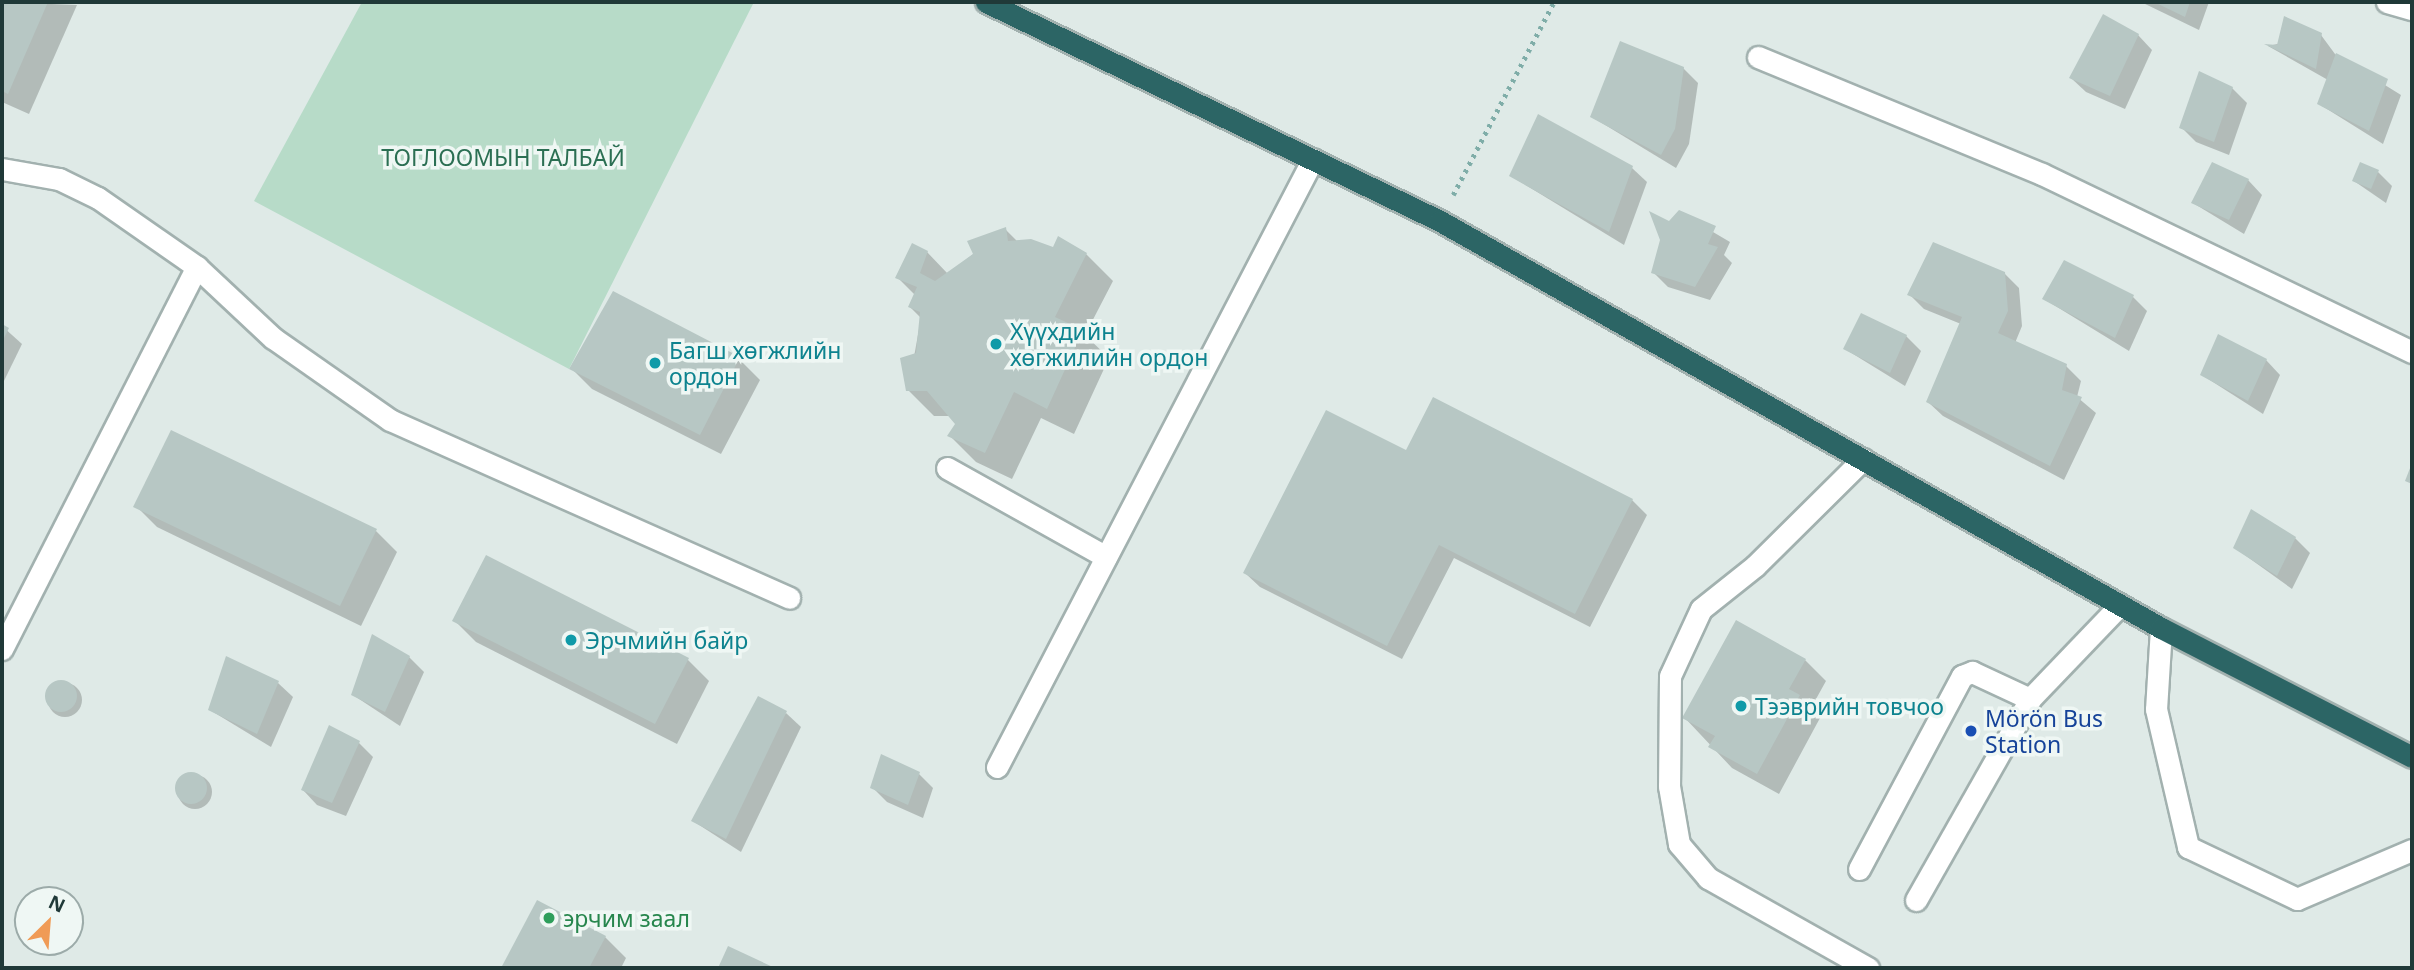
<!DOCTYPE html>
<meta charset="utf-8">
<style>
body{margin:0}
#map{position:relative;width:2414px;height:970px;overflow:hidden;background:#dfeae7;font-family:"Noto Sans",sans-serif}
div>[style]{position:absolute}
[style*='--x']{left:calc(var(--x)*1px);top:calc(var(--y)*1px);width:calc(var(--w)*1px);rotate:calc(var(--a)*1deg)}
.green>*{inset:0;background:#b7dbc8}
.shadow>*{inset:0;background:#0003}
.round{border-radius:50%}
.building>*{inset:0;background:#b7c7c4}
.path>*{height:4.5px;margin-top:-2.25px;transform-origin:0;background:repeating-linear-gradient(90deg,#7fada8 0 3.5px,transparent 0 8.5px)}
.roads{filter:drop-shadow(2px 0 #a2b1af) drop-shadow(-2px 0 #a2b1af) drop-shadow(0 2px #a2b1af) drop-shadow(0 -2px #a2b1af)}
.minor>*{height:21px;margin:-10.5px;padding:0 10.5px;transform-origin:10.5px;border-radius:10.5px;background:#fff}
.highway>*{height:21px;margin:-10.5px;padding:0 10.5px;transform-origin:10.5px;border-radius:10.5px;background:#2c6565}
.dots>*{width:19px;height:19px;translate:-50% -50%;box-sizing:border-box;border:4px solid #eff7f4;border-radius:50%}
span{translate:-50% -50%;white-space:nowrap;text-align:center;line-height:1.15;-webkit-text-stroke:7px #eff7f4;paint-order:stroke}
.park-label{font-size:23px;color:#2b6f53}
.culture-label{font-size:23px;color:#0d838f}
.left{translate:0 -50%;text-align:left}
.transit-label{font-size:23px;color:#164399}
.leisure-label{font-size:23px;color:#27864d}
.frame{position:absolute;inset:0;border:4px solid #203938;pointer-events:none}
.north{position:absolute;left:14px;top:886px;width:70px;height:70px;box-sizing:border-box;background:#eff7f4;border:2px solid #9caba9;border-radius:50%;rotate:25deg;font-size:19px;font-weight:700;line-height:28px;text-align:center;color:#203938}
.north::after{content:'';display:block;margin:auto;width:24px;height:32px;background:#f09b56;clip-path:polygon(50% 0,100% 100%,50% 72%,0 100%)}
</style>
<div id="map">
<div class="green">
<i style="clip-path:polygon(362px 2px,754px 2px,569px 369px,254px 201px)"></i>
</div>
<div class="shadow">
<i style="clip-path:polygon(2px 2px,77px 5px,29px 114px,2px 102px)"></i>
<i style="clip-path:polygon(2141px 2px,2209px 2px,2199px 30px)"></i>
<i style="clip-path:polygon(2138px 35px,2152px 50px,2125px 109px,2086px 92px,2071px 78px)"></i>
<i style="clip-path:polygon(2321px 35px,2335px 54px,2401px 95px,2383px 144px,2319px 104px,2328px 80px,2268px 46px)"></i>
<i style="clip-path:polygon(1683px 68px,1698px 83px,1689px 144px,1676px 168px,1592px 117px)"></i>
<i style="clip-path:polygon(2232px 88px,2247px 103px,2229px 155px,2196px 142px,2181px 127px)"></i>
<i style="clip-path:polygon(1632px 168px,1647px 182px,1624px 245px,1511px 176px)"></i>
<i style="clip-path:polygon(2378px 172px,2392px 186px,2386px 203px,2354px 181px)"></i>
<i style="clip-path:polygon(2248px 180px,2262px 195px,2244px 234px,2193px 203px)"></i>
<i style="clip-path:polygon(1679px 212px,1730px 242px,1724px 255px,1732px 263px,1710px 300px,1668px 287px,1653px 272px)"></i>
<i style="clip-path:polygon(1005px 229px,1018px 242px,1086px 254px,1113px 281px,1085px 335px,1109px 358px,1074px 434px,1041px 418px,1012px 479px,976px 462px,949px 435px,957px 424px,951px 416px,934px 416px,908px 390px,921px 318px,910px 307px,915px 295px,897px 277px,927px 252px,948px 274px)"></i>
<i style="clip-path:polygon(2004px 273px,2019px 288px,2022px 326px,2015px 343px,2066px 366px,2081px 381px,2077px 397px,2096px 413px,2064px 480px,1943px 416px,1928px 402px,1961px 324px,1924px 309px,1909px 294px)"></i>
<i style="clip-path:polygon(614px 293px,739px 359px,760px 380px,721px 454px,592px 389px,571px 368px)"></i>
<i style="clip-path:polygon(2133px 297px,2147px 311px,2129px 351px,2044px 299px)"></i>
<i style="clip-path:polygon(2px 326px,22px 344px,2px 385px)"></i>
<i style="clip-path:polygon(1906px 336px,1921px 351px,1905px 386px,1845px 349px)"></i>
<i style="clip-path:polygon(2266px 360px,2280px 375px,2263px 414px,2202px 375px)"></i>
<i style="clip-path:polygon(172px 432px,376px 531px,397px 552px,361px 626px,157px 527px,136px 506px)"></i>
<i style="clip-path:polygon(1407px 452px,1632px 500px,1647px 515px,1590px 627px,1454px 558px,1402px 659px,1260px 587px,1245px 573px)"></i>
<i style="clip-path:polygon(2295px 538px,2310px 553px,2292px 589px,2235px 548px)"></i>
<i style="clip-path:polygon(455px 621px,688px 660px,709px 681px,677px 744px,476px 642px)"></i>
<i style="clip-path:polygon(409px 657px,424px 672px,400px 726px,353px 695px)"></i>
<i style="clip-path:polygon(1805px 660px,1826px 681px,1811px 708px,1820px 718px,1779px 794px,1732px 768px,1684px 717px)"></i>
<i style="clip-path:polygon(278px 683px,293px 697px,271px 747px,210px 710px)"></i>
<i class="round" style="left:48px;top:683px;width:34px;height:34px"></i>
<i style="clip-path:polygon(786px 713px,801px 727px,741px 852px,693px 821px)"></i>
<i style="clip-path:polygon(358px 742px,373px 757px,346px 816px,317px 805px,303px 790px)"></i>
<i style="clip-path:polygon(919px 774px,933px 788px,923px 818px,887px 802px,872px 787px)"></i>
<i class="round" style="left:178px;top:775px;width:34px;height:34px"></i>
<i style="clip-path:polygon(537px 902px,605px 937px,626px 958px,621px 968px,503px 968px)"></i>
</div>
<div class="building">
<i style="clip-path:polygon(2px 2px,48px 2px,8px 94px,2px 91px)"></i>
<i style="clip-path:polygon(2154px 2px,2190px 2px,2185px 17px)"></i>
<i style="clip-path:polygon(2103px 14px,2139px 34px,2110px 96px,2069px 78px)"></i>
<i style="clip-path:polygon(2284px 16px,2322px 33px,2316px 69px,2264px 44px,2277px 45px)"></i>
<i style="clip-path:polygon(1620px 41px,1684px 67px,1675px 129px,1661px 155px,1590px 117px)"></i>
<i style="clip-path:polygon(2336px 53px,2388px 79px,2369px 131px,2317px 104px)"></i>
<i style="clip-path:polygon(2199px 71px,2233px 87px,2214px 142px,2179px 128px)"></i>
<i style="clip-path:polygon(1538px 114px,1633px 166px,1609px 232px,1509px 176px)"></i>
<i style="clip-path:polygon(2212px 162px,2249px 179px,2229px 220px,2191px 203px)"></i>
<i style="clip-path:polygon(2360px 162px,2379px 170px,2371px 189px,2352px 181px)"></i>
<i style="clip-path:polygon(1679px 210px,1716px 226px,1708px 244px,1718px 247px,1695px 287px,1651px 273px,1660px 240px,1649px 211px,1669px 221px)"></i>
<i style="clip-path:polygon(1006px 227px,1008px 241px,1031px 239px,1053px 247px,1058px 236px,1087px 253px,1055px 317px,1083px 330px,1047px 409px,1014px 392px,985px 453px,947px 436px,955px 424px,927px 391px,906px 391px,900px 358px,916px 353px,920px 312px,908px 307px,917px 287px,895px 278px,912px 243px,928px 251px,920px 273px,935px 281px,973px 254px,967px 241px)"></i>
<i style="clip-path:polygon(1933px 242px,2005px 272px,2008px 311px,1998px 333px,2067px 364px,2062px 390px,2082px 397px,2050px 466px,1926px 402px,1962px 317px,1907px 295px)"></i>
<i style="clip-path:polygon(2064px 260px,2134px 295px,2115px 338px,2042px 299px)"></i>
<i style="clip-path:polygon(613px 291px,740px 357px,700px 435px,569px 369px)"></i>
<i style="clip-path:polygon(1861px 313px,1907px 335px,1890px 373px,1843px 349px)"></i>
<i style="clip-path:polygon(2px 324px,9px 328px,2px 342px)"></i>
<i style="clip-path:polygon(2218px 334px,2267px 359px,2248px 401px,2200px 375px)"></i>
<i style="clip-path:polygon(1433px 397px,1633px 499px,1575px 614px,1439px 545px,1387px 646px,1243px 573px,1326px 410px,1406px 450px)"></i>
<i style="clip-path:polygon(171px 430px,377px 529px,340px 606px,133px 507px)"></i>
<i style="clip-path:polygon(2412px 463px,2412px 484px,2405px 481px)"></i>
<i style="clip-path:polygon(2251px 509px,2296px 537px,2277px 576px,2233px 548px)"></i>
<i style="clip-path:polygon(486px 555px,689px 658px,655px 724px,452px 621px)"></i>
<i style="clip-path:polygon(1736px 620px,1806px 659px,1789px 689px,1800px 695px,1757px 774px,1708px 747px,1715px 736px,1682px 718px)"></i>
<i style="clip-path:polygon(372px 634px,410px 656px,385px 712px,351px 695px)"></i>
<i style="clip-path:polygon(226px 656px,279px 681px,257px 734px,208px 710px)"></i>
<i class="round" style="left:45px;top:680px;width:32px;height:32px"></i>
<i style="clip-path:polygon(758px 696px,787px 711px,726px 839px,691px 821px)"></i>
<i style="clip-path:polygon(329px 725px,360px 741px,332px 803px,301px 790px)"></i>
<i style="clip-path:polygon(881px 754px,920px 772px,908px 805px,870px 788px)"></i>
<i class="round" style="left:175px;top:772px;width:32px;height:32px"></i>
<i style="clip-path:polygon(537px 900px,606px 936px,589px 968px,501px 968px)"></i>
<i style="clip-path:polygon(728px 946px,775px 968px,718px 968px)"></i>
</div>
<div class="path">
<i style="--x:1453;--y:195;--w:218;--a:-62.4"></i>
</div>
<div class="roads">
<div class="minor">
<i style="--x:2387;--y:2;--w:26;--a:16"></i>
<i style="--x:1758;--y:57;--w:307;--a:22.4"></i>
<i style="--x:2042;--y:174;--w:411;--a:25.7"></i>
<i style="--x:2;--y:169;--w:58;--a:10"></i>
<i style="--x:59;--y:179;--w:43;--a:26"></i>
<i style="--x:98;--y:198;--w:121;--a:34.9"></i>
<i style="--x:197;--y:267;--w:104;--a:43.1"></i>
<i style="--x:273;--y:338;--w:143;--a:35"></i>
<i style="--x:390;--y:420;--w:437;--a:24"></i>
<i style="--x:1863;--y:459;--w:152;--a:135.3"></i>
<i style="--x:1755;--y:566;--w:69;--a:141.5"></i>
<i style="--x:1701;--y:609;--w:74;--a:114.8"></i>
<i style="--x:1670;--y:676;--w:110;--a:90.5"></i>
<i style="--x:1669;--y:786;--w:59;--a:80.2"></i>
<i style="--x:1679;--y:844;--w:45;--a:49.5"></i>
<i style="--x:1708;--y:878;--w:184;--a:29.4"></i>
<i style="--x:947;--y:468;--w:182;--a:29.2"></i>
<i style="--x:2161;--y:628;--w:81;--a:93.5"></i>
<i style="--x:2156;--y:709;--w:142;--a:76.9"></i>
<i style="--x:2188;--y:847;--w:121;--a:25.5"></i>
<i style="--x:2297;--y:899;--w:125;--a:-23.1"></i>
<i style="--x:2;--y:649;--w:429;--a:-63"></i>
<i style="--x:997;--y:767;--w:685;--a:-62.54"></i>
<i style="--x:1859;--y:869;--w:219;--a:-61.9"></i>
<i style="--x:1962;--y:676;--w:11;--a:-22"></i>
<i style="--x:1972;--y:672;--w:64;--a:25"></i>
<i style="--x:2030;--y:699;--w:130;--a:-46.2"></i>
<i style="--x:1916;--y:900;--w:231;--a:-60.4"></i>
</div>
<div class="highway">
<i style="--x:986;--y:2;--w:504;--a:25.75"></i>
<i style="--x:1440;--y:221;--w:828;--a:29.44"></i>
<i style="--x:2161;--y:628;--w:282;--a:27.2"></i>
</div>
</div>
<div class="dots">
<i style="left:996px;top:344px;background:#0f9aa8"></i>
<i style="left:655px;top:363px;background:#0f9aa8"></i>
<i style="left:571px;top:640px;background:#0f9aa8"></i>
<i style="left:1741px;top:706px;background:#0f9aa8"></i>
<i style="left:1971px;top:731px;background:#1a4fb4"></i>
<i style="left:549px;top:918px;background:#2e9e5b"></i>
</div>
<div class="park-label">
<span style="left:503px;top:157px">ТОГЛООМЫН ТАЛБАЙ</span>
</div>
<div class="culture-label">
<span class="left" style="left:1010px;top:344px">Хүүхдийн<br>хөгжилийн ордон</span>
<span class="left" style="left:669px;top:363px">Багш хөгжлийн<br>ордон</span>
<span class="left" style="left:585px;top:640px">Эрчмийн байр</span>
<span class="left" style="left:1755px;top:706px">Тээврийн товчоо</span>
</div>
<div class="transit-label">
<span class="left" style="left:1985px;top:731px">Mörön Bus<br>Station</span>
</div>
<div class="leisure-label">
<span class="left" style="left:563px;top:918px">эрчим заал</span>
</div>
<div class="frame"></div>
<div class="north">N</div>
</div>
